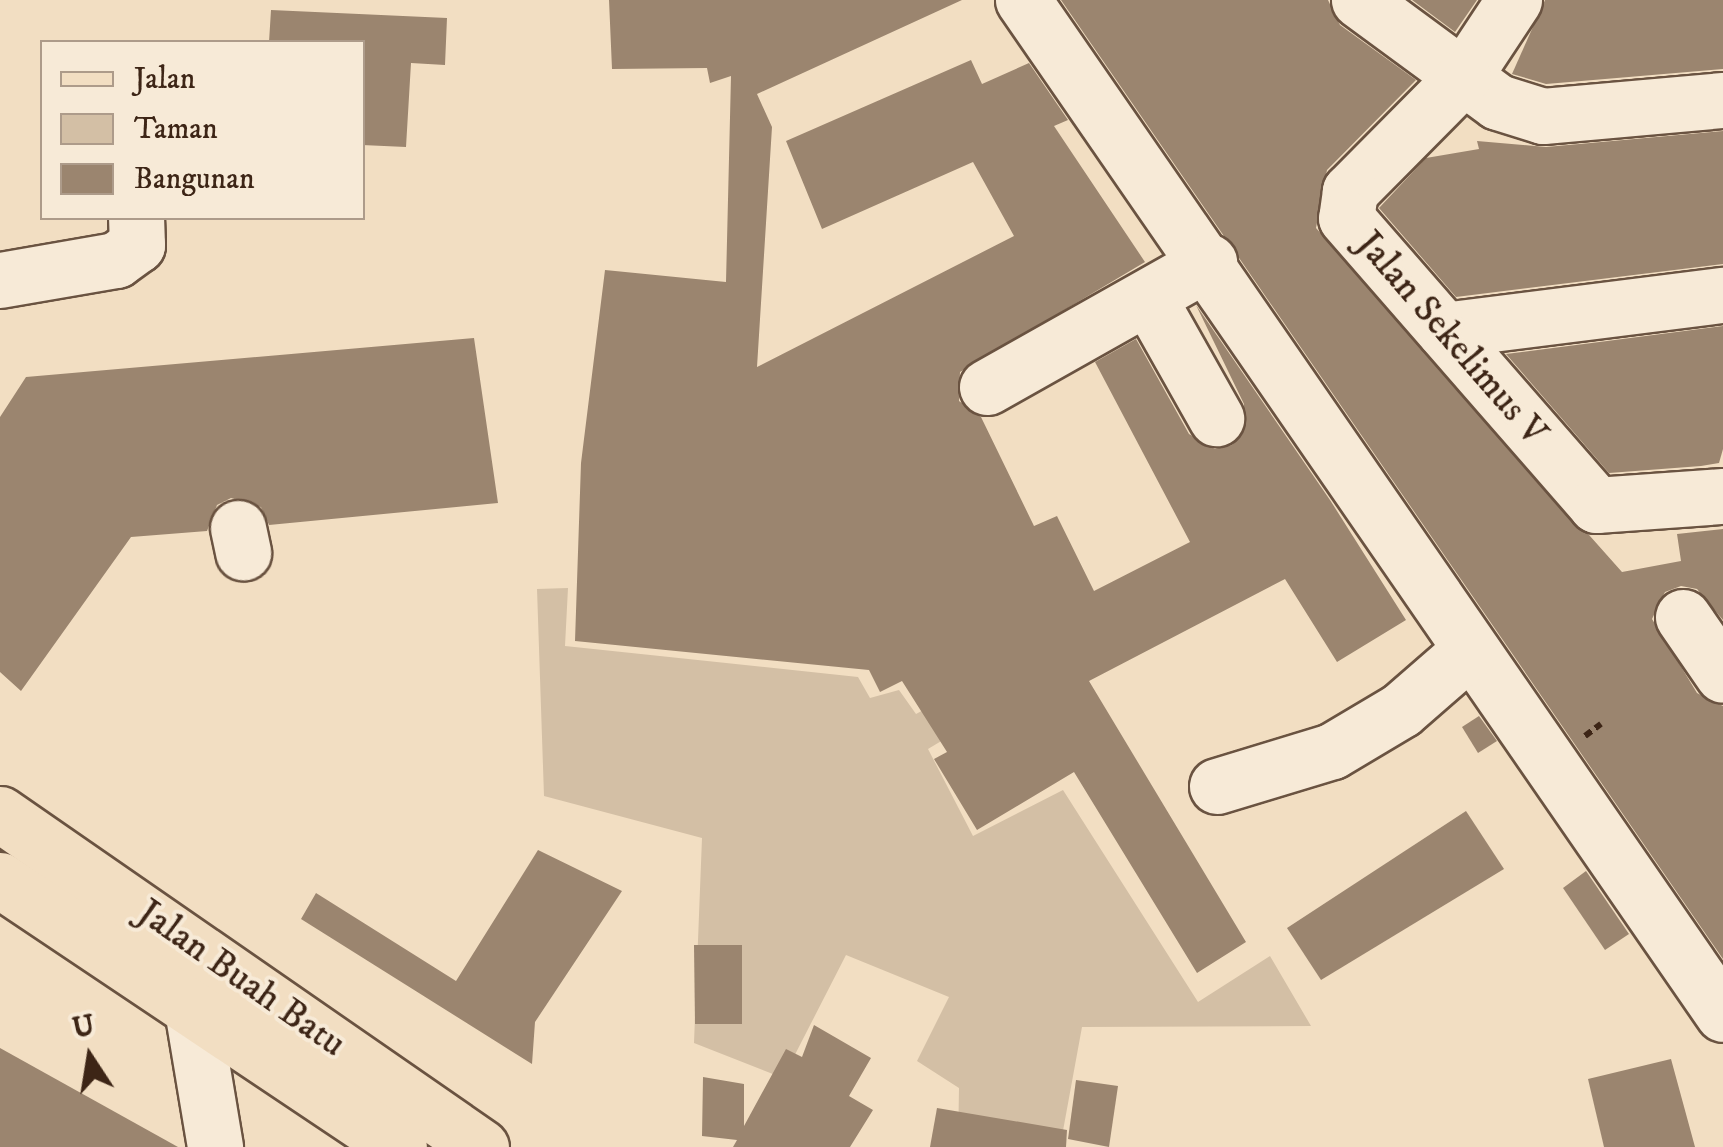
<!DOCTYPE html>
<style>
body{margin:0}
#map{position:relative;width:1723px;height:1147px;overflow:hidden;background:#f2dec2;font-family:"IM FELL DW Pica",serif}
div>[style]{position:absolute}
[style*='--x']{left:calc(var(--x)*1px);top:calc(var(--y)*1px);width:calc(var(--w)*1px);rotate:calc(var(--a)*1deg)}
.green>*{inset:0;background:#d3bfa5}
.building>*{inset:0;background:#9b856f}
.path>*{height:6px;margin-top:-3px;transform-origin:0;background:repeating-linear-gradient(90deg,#3d2516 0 8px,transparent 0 13px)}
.roads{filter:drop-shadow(2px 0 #6a5341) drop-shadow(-2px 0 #6a5341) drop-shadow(0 2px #6a5341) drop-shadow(0 -2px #6a5341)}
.minor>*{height:55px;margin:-27.5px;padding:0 27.5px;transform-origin:27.5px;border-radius:27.5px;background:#f7ead7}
.major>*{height:55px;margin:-27.5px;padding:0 27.5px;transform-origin:27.5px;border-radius:27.5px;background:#f2dec2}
span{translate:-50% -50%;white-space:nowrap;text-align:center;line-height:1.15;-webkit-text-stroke:8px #f7ead7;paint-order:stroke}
.street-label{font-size:38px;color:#3d2516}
.legend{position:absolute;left:40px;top:40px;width:325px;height:180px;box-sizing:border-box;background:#f7ead7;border:2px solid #ad9b8a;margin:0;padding:12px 18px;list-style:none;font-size:30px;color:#3d2516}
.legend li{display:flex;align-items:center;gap:20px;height:50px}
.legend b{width:50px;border:2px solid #ad9b8a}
.north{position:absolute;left:40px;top:1007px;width:100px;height:100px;-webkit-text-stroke:8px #f7ead7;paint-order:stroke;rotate:348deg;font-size:28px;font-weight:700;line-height:40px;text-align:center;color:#3d2516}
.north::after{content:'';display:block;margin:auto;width:35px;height:45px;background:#3d2516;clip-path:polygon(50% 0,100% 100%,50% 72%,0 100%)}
</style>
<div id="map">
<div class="green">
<i style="clip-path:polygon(568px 588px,565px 646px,858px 677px,870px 698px,899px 690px,916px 714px,953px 694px,973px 722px,928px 749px,973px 836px,1063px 790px,1198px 1002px,1270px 956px,1311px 1026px,1082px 1027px,1060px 1147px,958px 1147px,959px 1088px,917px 1061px,949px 997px,846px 955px,783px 1078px,694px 1043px,702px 838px,544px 796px,537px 589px)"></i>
</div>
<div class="building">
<i style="clip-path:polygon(609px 0,962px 0,757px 94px,772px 127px,757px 367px,1014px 236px,973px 162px,822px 229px,786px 141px,971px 60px,982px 84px,1029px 63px,1068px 120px,1054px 126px,1145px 262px,960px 372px,959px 401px,981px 417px,1034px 526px,1057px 516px,1094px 591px,1190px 542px,1095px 362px,1136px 339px,1189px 434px,1215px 449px,1232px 445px,1243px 433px,1244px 404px,1196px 305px,1330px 500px,1406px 620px,1337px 662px,1285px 579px,1089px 681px,1246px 942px,1197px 973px,1074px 772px,977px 830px,934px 759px,947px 752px,902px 681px,880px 692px,869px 670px,575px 641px,581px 463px,605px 270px,726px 282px,731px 76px,710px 83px,707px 68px,612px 69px)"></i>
<i style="clip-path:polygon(1061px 0,1328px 0,1340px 25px,1416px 80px,1327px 170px,1316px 228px,1622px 572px,1681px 561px,1677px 534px,1723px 529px,1723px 620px,1697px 589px,1681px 586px,1665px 592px,1652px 619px,1697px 693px,1723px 706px,1723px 959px)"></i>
<i style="clip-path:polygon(1412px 0,1477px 0,1455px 32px)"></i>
<i style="clip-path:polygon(1545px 0,1723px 0,1723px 69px,1546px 84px,1512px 74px)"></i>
<i style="clip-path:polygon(271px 10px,447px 18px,445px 65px,411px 63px,406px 147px,362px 145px,362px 42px,269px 42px)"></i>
<i style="clip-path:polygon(1723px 131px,1723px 264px,1456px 297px,1379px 208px,1426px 158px,1479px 149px,1477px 141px,1546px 147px)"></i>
<i style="clip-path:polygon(1723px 326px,1723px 449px,1719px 463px,1701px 466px,1609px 473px,1506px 354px)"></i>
<i style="clip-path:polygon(474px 338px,498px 503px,269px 525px,261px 507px,231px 498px,217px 505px,207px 531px,131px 537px,21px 691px,0 672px,0 417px,26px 377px)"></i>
<i style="clip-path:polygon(1479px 716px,1497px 741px,1478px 753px,1462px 727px)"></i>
<i style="clip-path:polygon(1466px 811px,1504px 869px,1321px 980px,1287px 928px)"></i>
<i style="clip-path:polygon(538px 850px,622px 891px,535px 1022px,532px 1064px,301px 919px,316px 893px,456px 981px)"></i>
<i style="clip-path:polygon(1586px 871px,1629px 934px,1605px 950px,1563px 888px)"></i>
<i style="clip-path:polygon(694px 945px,742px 945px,742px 1024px,695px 1024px)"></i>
<i style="clip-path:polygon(814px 1025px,871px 1058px,849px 1096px,873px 1110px,850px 1147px,733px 1147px,737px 1140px,702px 1136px,703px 1077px,744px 1084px,744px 1126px,786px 1049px,802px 1057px)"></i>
<i style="clip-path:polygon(0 1048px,178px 1147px,0 1147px)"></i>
<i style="clip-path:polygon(1671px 1059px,1695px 1147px,1604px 1147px,1588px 1079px)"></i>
<i style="clip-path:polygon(1076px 1080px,1118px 1086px,1109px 1147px,1068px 1139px)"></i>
<i style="clip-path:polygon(937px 1108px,1067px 1130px,1066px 1147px,930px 1147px)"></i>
</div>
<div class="path">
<i style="--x:1585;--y:736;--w:20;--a:-37"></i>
</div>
<div class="roads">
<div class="minor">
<i style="--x:1023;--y:0;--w:1232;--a:55.38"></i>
<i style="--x:1359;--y:0;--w:172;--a:36.3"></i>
<i style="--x:1498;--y:102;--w:47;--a:17.3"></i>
<i style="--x:1543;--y:116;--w:181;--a:-5.1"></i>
<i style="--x:1514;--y:0;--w:92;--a:123.5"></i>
<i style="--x:1463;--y:77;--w:161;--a:134.7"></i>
<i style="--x:1350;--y:191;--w:27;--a:98"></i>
<i style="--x:1346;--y:218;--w:381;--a:48.9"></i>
<i style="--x:1596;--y:505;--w:127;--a:-4.1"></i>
<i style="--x:0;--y:280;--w:118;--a:-9.8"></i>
<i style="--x:116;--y:260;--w:26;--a:-36"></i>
<i style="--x:137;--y:245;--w:27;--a:-92"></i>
<i style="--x:1149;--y:299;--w:137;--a:60.6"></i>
<i style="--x:1444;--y:330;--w:281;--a:-7.2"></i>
<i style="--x:987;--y:387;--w:255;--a:-29.4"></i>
<i style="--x:238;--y:528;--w:25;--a:78"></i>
<i style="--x:1683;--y:617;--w:70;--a:55.4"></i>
<i style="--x:1217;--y:786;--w:120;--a:-16.9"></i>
<i style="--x:1332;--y:751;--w:80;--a:-30.7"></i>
<i style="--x:1401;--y:710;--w:91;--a:-41"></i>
<i style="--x:192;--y:1009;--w:140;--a:80.5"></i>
</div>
<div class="major">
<i style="--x:0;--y:814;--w:585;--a:34.7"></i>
<i style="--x:0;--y:880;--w:480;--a:33.8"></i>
</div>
</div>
<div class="street-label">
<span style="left:1451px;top:339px;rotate:49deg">Jalan Sekelimus V</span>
<span style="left:241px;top:979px;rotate:35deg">Jalan Buah Batu</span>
</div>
<ul class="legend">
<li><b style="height:12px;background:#f2dec2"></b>Jalan</li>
<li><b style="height:28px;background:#d3bfa5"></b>Taman</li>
<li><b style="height:28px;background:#9b856f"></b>Bangunan</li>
</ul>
<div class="north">U</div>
</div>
